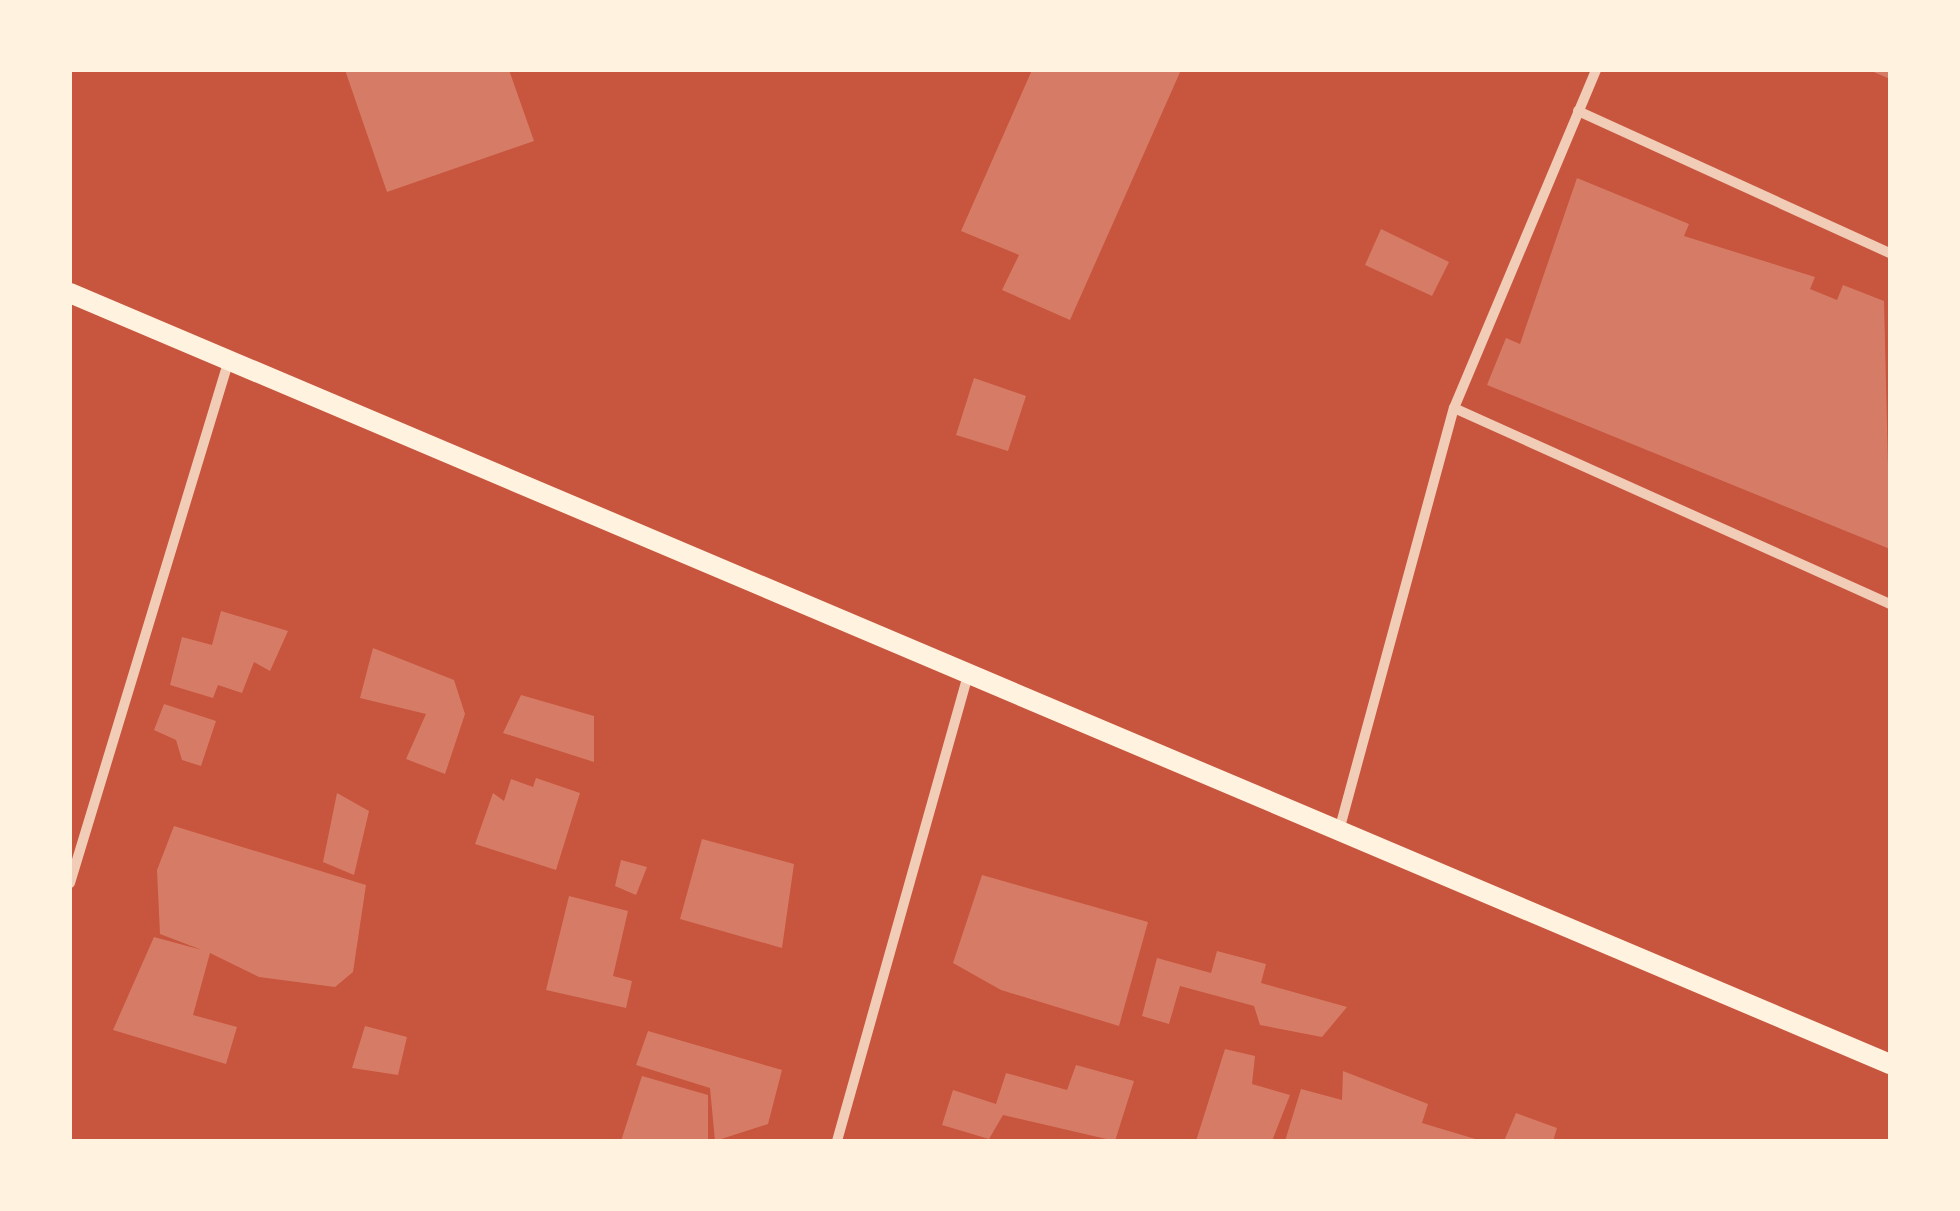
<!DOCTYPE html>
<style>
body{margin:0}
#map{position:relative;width:1960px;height:1211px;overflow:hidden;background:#c8553d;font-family:"Fira Sans Condensed",sans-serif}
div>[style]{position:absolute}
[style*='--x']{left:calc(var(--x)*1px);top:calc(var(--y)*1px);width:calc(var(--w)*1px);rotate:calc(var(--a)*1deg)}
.building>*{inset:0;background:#d67c66}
.minor>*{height:10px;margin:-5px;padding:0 5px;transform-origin:5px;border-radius:5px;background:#f1ccb7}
.secondary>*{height:20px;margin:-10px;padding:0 10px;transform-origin:10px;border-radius:10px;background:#fff3e0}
span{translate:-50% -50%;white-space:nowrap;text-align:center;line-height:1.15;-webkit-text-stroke:8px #fff3e0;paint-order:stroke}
.frame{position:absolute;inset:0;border:72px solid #fff3e0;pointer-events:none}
</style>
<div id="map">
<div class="building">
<i style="clip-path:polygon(345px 70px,509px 70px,534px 141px,387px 192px)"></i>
<i style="clip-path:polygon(1032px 70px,1181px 70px,1070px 320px,1002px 290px,1019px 255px,961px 231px)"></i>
<i style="clip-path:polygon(1869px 70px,1890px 70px,1890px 79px)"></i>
<i style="clip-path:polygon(1577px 178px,1689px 224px,1684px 236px,1815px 277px,1810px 289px,1837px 300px,1843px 285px,1884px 301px,1890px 549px,1487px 385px,1506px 338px,1520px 344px)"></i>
<i style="clip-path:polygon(1381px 229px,1449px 262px,1432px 296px,1365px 265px)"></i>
<i style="clip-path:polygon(974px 378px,1026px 396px,1008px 451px,956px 435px)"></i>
<i style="clip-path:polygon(221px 611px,288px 631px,270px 671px,254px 662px,242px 693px,218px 685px,213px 698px,170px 685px,182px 637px,212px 645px)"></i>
<i style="clip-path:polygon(373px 648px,454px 680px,465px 714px,445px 774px,406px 759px,426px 714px,360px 698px)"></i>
<i style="clip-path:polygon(521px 695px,594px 716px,594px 762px,503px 733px)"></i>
<i style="clip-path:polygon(164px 704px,216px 721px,201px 766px,182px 760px,176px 740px,154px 730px)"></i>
<i style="clip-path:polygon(536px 778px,580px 793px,556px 870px,475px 844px,493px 793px,504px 801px,511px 779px,533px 787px)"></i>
<i style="clip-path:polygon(337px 793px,369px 811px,354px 875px,323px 862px)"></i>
<i style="clip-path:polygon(174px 826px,366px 885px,353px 972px,335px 987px,259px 977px,210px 953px,193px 1015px,237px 1027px,226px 1064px,113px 1030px,154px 937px,202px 950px,160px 934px,157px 870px)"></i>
<i style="clip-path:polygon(702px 839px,794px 864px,782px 948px,680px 919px)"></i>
<i style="clip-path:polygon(621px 860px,647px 867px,636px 895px,615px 886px)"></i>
<i style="clip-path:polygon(982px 875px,1148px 922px,1119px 1026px,1001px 990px,953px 963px)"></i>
<i style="clip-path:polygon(569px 896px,628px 911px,613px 976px,632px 981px,626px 1008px,546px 990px)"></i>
<i style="clip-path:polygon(1217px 951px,1266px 964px,1261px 983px,1347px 1007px,1322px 1037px,1260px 1025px,1254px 1006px,1180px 986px,1169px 1024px,1142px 1016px,1157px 958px,1211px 973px)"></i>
<i style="clip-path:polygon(365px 1026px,407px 1037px,398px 1075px,352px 1068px)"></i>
<i style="clip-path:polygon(648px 1031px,782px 1070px,768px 1124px,715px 1141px,710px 1088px,636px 1065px)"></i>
<i style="clip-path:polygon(1225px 1049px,1255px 1056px,1252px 1084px,1290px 1095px,1272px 1141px,1196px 1141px)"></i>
<i style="clip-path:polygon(1076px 1065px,1134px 1081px,1115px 1141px,1003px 1115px,989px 1139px,942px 1125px,953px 1090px,996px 1104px,1006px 1073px,1067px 1090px)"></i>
<i style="clip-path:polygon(1343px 1071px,1428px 1104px,1422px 1123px,1482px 1141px,1285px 1141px,1301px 1089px,1342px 1100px)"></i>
<i style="clip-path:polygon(642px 1076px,708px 1095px,708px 1141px,621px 1141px)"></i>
<i style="clip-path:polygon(1516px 1113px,1557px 1128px,1553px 1141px,1504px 1141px)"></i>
</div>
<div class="minor">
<i style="--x:1578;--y:111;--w:343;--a:24.5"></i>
<i style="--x:1454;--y:408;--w:478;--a:24.2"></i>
<i style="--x:1340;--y:827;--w:434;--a:-74.8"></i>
<i style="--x:1454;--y:408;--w:367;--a:-67.2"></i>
<i style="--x:70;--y:883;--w:543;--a:-73.1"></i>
<i style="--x:837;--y:1141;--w:489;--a:-74.3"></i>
</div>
<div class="secondary">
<i style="--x:70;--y:293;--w:1977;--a:22.96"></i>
</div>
<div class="frame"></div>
</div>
